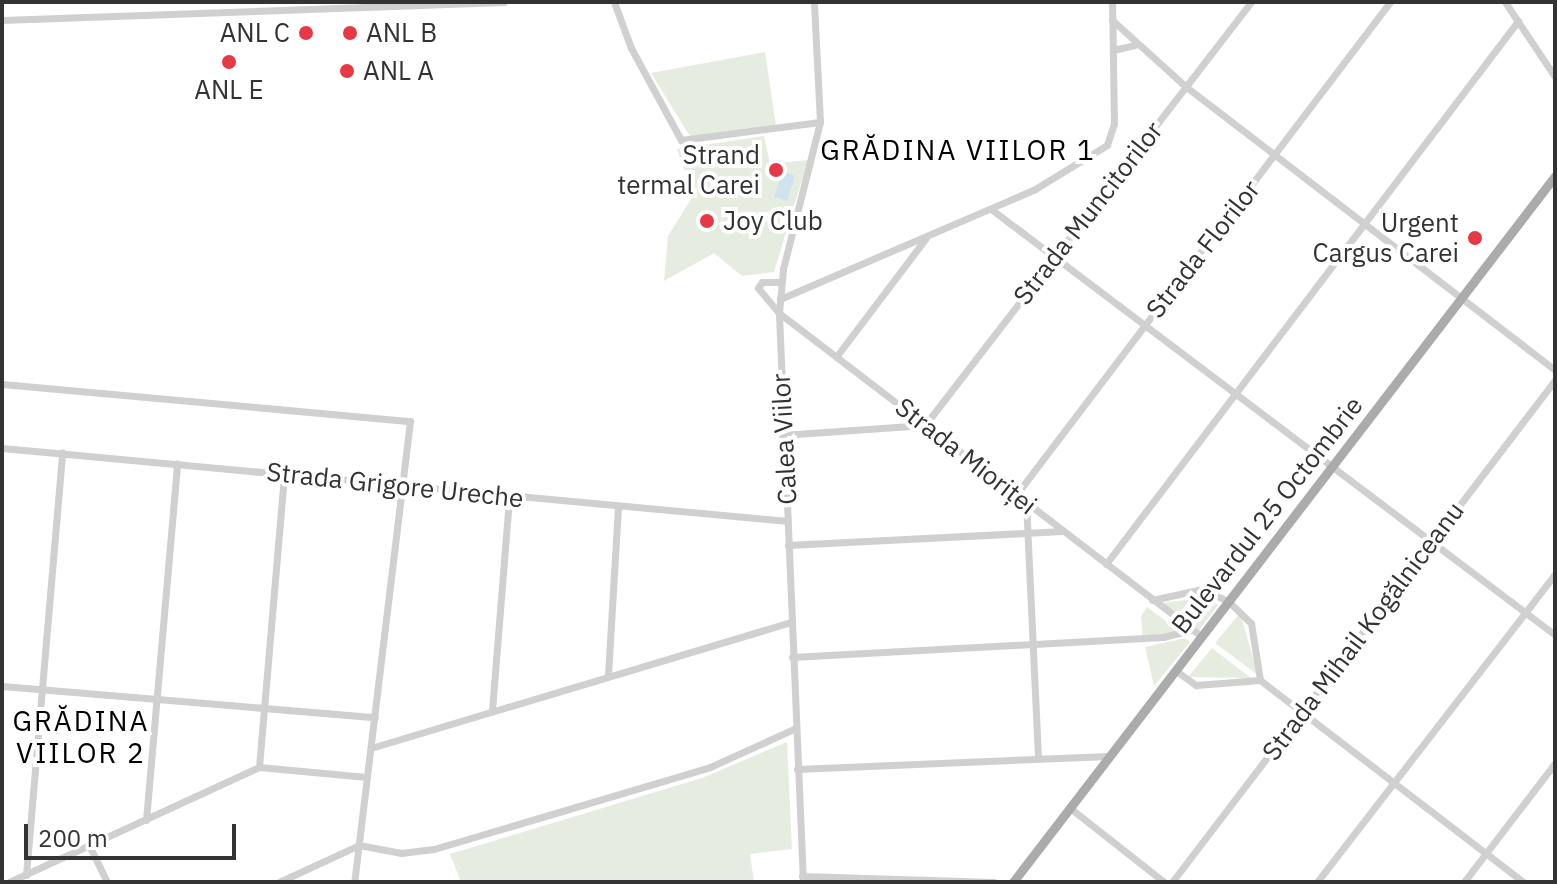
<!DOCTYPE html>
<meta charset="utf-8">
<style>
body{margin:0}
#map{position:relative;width:1557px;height:884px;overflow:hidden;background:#fff;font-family:"IBM Plex Sans",sans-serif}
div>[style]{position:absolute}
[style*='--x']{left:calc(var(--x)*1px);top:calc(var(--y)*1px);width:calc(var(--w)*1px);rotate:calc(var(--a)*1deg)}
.green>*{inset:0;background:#e6ecdf}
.water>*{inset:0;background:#cfe2ee}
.round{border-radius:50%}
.minor>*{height:7px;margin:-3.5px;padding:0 3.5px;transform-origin:3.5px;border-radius:3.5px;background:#d0d0d0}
.major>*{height:9px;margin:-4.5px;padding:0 4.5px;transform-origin:4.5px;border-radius:4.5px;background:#ababab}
.dots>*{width:22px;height:22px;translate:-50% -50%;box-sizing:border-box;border:4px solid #fff;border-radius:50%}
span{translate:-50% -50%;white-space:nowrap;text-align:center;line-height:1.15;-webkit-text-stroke:8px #fff;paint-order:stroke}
.poi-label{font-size:26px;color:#333}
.right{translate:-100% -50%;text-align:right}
.left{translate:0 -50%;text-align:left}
.street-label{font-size:26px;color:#333}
.neighbourhood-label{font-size:28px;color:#000;letter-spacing:2px}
.frame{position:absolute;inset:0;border:4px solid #333;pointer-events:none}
.scale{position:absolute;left:24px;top:824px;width:212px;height:36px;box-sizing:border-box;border:4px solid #333;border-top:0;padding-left:10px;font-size:24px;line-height:28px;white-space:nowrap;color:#333;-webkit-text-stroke:6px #fff;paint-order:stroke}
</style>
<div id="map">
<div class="green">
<i style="clip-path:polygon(765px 52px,776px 126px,691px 138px,651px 73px)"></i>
<i style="clip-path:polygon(764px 136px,770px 164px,808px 160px,774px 272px,742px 276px,714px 253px,664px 281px,668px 236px,693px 196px,677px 149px)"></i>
<i style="clip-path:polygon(1206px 597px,1218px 605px,1198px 632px,1162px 603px)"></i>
<i style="clip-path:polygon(1147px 607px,1179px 631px,1143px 639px,1141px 616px)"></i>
<i style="clip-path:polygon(1240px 613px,1258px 675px,1215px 643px)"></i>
<i style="clip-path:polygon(1186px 638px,1190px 642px,1154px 686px,1145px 647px)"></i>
<i style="clip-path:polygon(1212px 648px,1251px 678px,1188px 677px)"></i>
<i style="clip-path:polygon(787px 742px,792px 849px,750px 854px,754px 882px,461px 882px,450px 854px,702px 778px)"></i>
</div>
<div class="water">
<i style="clip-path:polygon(783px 171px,795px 176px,787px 201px,774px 197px)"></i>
<i class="round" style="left:735px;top:176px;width:22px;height:22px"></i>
</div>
<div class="minor">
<i style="--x:614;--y:2;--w:49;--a:69.7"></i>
<i style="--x:631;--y:48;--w:105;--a:61.5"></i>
<i style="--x:681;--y:140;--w:140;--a:-7.4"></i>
<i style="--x:1505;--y:2;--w:90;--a:56.3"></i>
<i style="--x:2;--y:20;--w:502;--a:-2.05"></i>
<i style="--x:1112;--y:20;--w:98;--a:42.1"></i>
<i style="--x:1185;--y:86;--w:466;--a:37.5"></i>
<i style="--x:1113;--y:50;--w:22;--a:-13"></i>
<i style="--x:991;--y:209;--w:707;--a:37.06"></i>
<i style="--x:781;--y:282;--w:19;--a:180"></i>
<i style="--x:762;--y:282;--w:7;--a:124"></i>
<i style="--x:758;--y:288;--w:33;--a:50"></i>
<i style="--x:779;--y:313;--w:531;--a:37.43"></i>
<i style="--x:780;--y:299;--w:278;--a:-23.3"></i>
<i style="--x:1035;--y:189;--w:84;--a:-31.4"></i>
<i style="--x:1107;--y:145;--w:22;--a:-72"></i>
<i style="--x:1114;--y:124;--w:122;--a:-90.9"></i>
<i style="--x:836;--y:357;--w:149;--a:-52.9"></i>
<i style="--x:2;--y:384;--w:410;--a:5.2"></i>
<i style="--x:410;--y:421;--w:464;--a:96.9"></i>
<i style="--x:782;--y:435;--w:143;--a:-4"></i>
<i style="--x:925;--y:425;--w:534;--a:-52.38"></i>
<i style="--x:2;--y:448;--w:789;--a:5.31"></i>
<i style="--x:1016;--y:495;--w:619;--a:-52.82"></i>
<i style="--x:1026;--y:502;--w:255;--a:87.3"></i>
<i style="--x:788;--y:545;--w:275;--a:-2.9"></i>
<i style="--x:1106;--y:564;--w:682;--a:-52.81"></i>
<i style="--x:1152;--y:600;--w:52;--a:-12.2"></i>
<i style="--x:1203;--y:589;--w:28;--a:26"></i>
<i style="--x:1228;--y:601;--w:32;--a:44"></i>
<i style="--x:1251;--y:623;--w:58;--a:81"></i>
<i style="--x:792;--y:657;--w:372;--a:-3.1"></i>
<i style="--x:1163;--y:637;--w:29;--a:-14"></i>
<i style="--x:1175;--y:670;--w:26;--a:36"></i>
<i style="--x:1196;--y:685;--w:64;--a:-4.5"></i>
<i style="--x:608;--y:675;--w:168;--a:-86.6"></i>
<i style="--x:1260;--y:680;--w:332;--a:37.5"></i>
<i style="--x:2;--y:686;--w:374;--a:4.8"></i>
<i style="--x:492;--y:710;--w:214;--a:-85.4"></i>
<i style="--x:371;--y:748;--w:438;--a:-16.7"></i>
<i style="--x:259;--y:767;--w:294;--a:-85.1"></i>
<i style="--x:797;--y:769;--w:312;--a:-2.4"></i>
<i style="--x:1070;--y:808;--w:120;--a:38.2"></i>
<i style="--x:146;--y:820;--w:358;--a:-85"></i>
<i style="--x:89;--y:845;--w:41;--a:64.1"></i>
<i style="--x:359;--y:845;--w:43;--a:10.8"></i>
<i style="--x:401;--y:853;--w:33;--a:-7"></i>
<i style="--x:434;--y:849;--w:288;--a:-16.5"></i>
<i style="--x:710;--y:767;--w:94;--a:-24.4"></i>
<i style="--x:26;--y:875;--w:424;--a:-85.1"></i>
<i style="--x:802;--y:876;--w:192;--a:1.8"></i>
<i style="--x:9;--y:882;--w:275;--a:-24.7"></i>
<i style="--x:259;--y:767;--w:108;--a:5.3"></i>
<i style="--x:279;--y:882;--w:88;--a:-24.8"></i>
<i style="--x:803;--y:882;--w:570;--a:-92.42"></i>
<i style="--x:779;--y:313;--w:44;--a:-84.8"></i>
<i style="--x:783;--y:269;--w:152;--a:-75.9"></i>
<i style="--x:820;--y:122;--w:120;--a:-92.9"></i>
<i style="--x:1172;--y:882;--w:631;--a:-52.66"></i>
<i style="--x:1317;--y:882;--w:389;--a:-52.3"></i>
<i style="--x:1464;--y:882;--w:150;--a:-52.6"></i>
</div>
<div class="major">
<i style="--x:1013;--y:882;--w:890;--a:-52.49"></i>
</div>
<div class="dots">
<i style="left:306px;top:33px;background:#e63946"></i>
<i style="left:350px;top:33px;background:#e63946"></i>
<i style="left:229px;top:62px;background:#e63946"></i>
<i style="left:347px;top:71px;background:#e63946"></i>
<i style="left:776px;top:170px;background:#e63946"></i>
<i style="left:707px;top:221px;background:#e63946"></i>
<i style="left:1475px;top:238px;background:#e63946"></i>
</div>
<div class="poi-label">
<span class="right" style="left:290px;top:33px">ANL C</span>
<span class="left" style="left:366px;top:33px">ANL B</span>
<span class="left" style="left:363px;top:71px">ANL A</span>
<span style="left:229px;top:90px">ANL E</span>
<span class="right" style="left:760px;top:170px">Strand<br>termal Carei</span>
<span class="left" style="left:723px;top:221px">Joy Club</span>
<span class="right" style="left:1459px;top:238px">Urgent<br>Cargus Carei</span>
</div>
<div class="street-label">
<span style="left:1088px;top:213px;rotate:-52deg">Strada Muncitorilor</span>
<span style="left:1203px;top:249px;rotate:-52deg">Strada Florilor</span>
<span style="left:784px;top:439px;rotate:-93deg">Calea Viilor</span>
<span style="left:966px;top:456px;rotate:38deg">Strada Mioriței</span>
<span style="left:395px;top:485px;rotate:6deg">Strada Grigore Ureche</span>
<span style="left:1267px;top:515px;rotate:-52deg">Bulevardul 25 Octombrie</span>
<span style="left:1363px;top:631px;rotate:-53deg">Strada Mihail Kogălniceanu</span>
</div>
<div class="neighbourhood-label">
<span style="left:958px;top:150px">GRĂDINA VIILOR 1</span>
<span style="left:81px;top:737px">GRĂDINA<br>VIILOR 2</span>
</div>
<div class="frame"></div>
<div class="scale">200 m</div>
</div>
